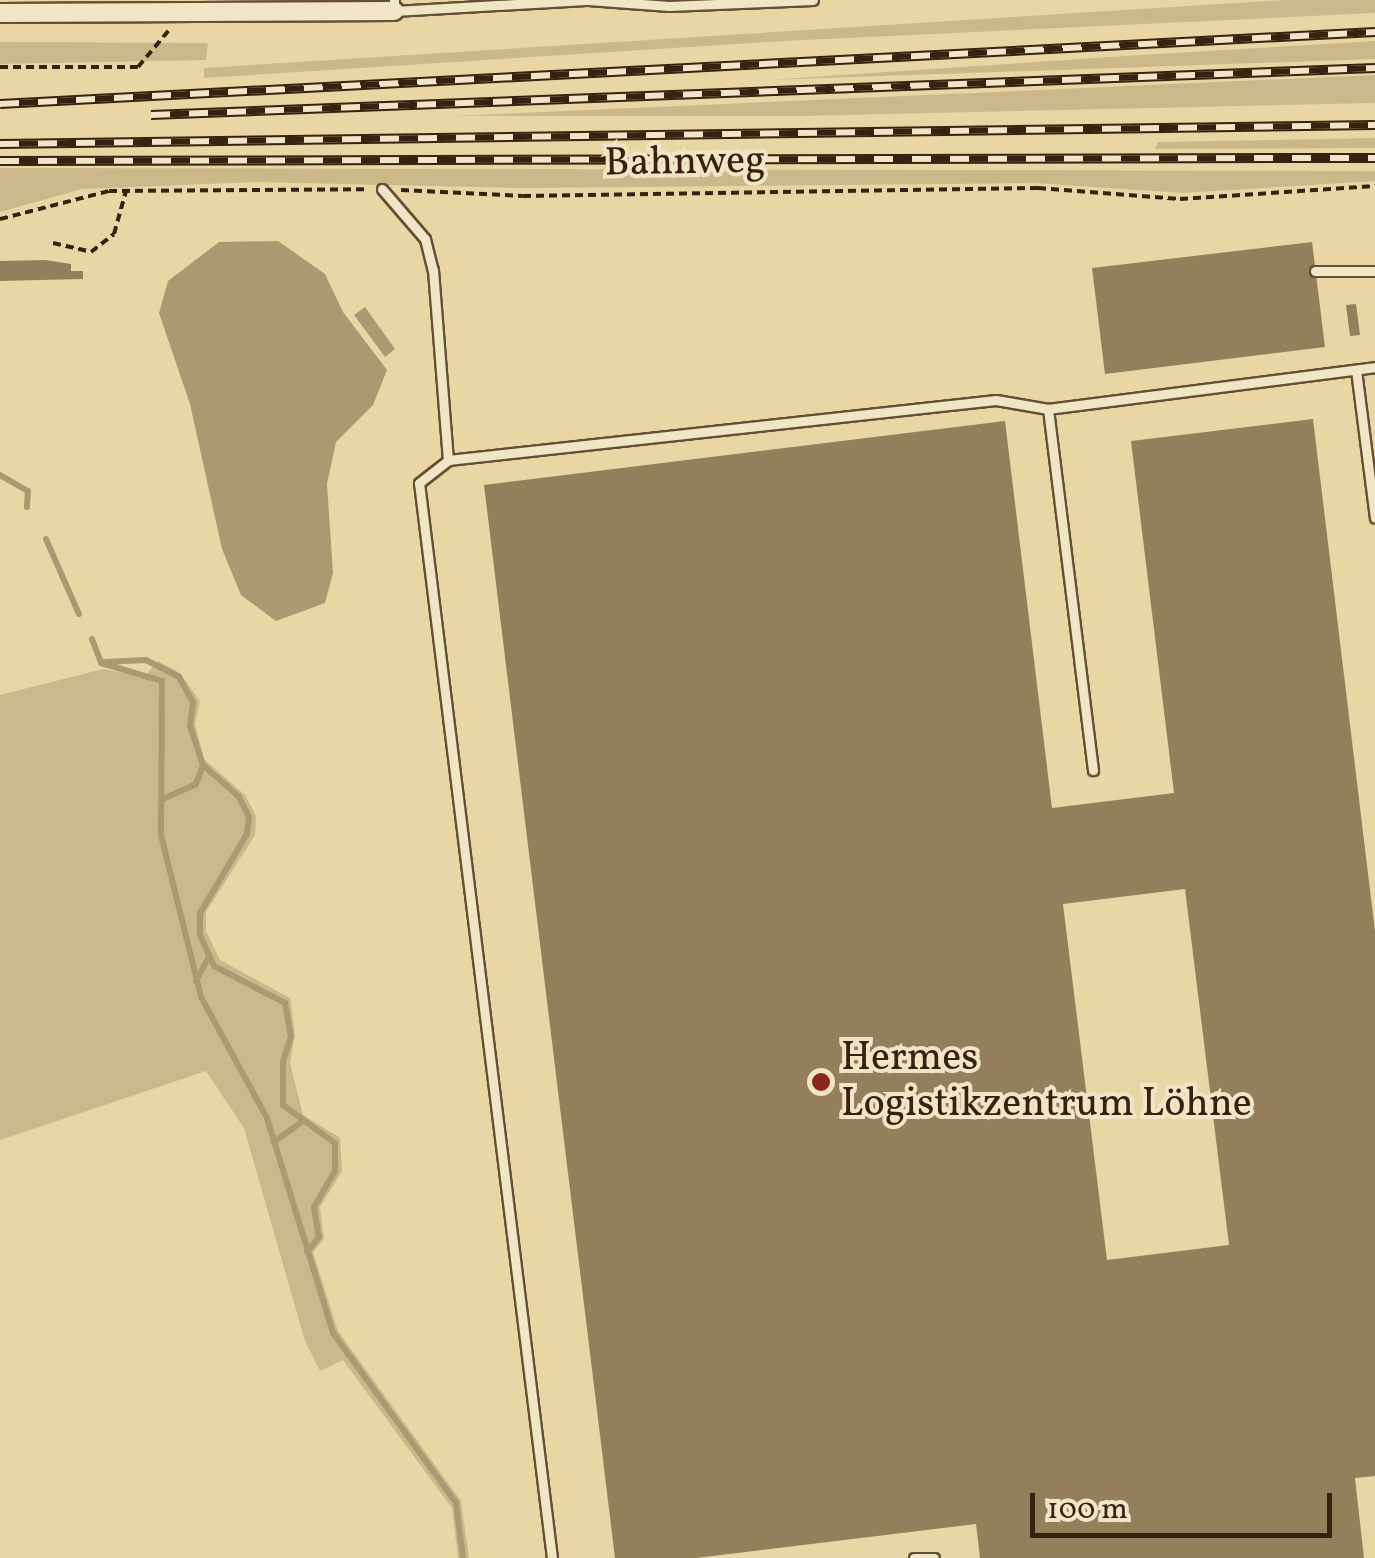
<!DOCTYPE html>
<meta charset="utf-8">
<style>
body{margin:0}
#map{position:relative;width:1375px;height:1558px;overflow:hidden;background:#e8d7a4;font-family:Vollkorn,serif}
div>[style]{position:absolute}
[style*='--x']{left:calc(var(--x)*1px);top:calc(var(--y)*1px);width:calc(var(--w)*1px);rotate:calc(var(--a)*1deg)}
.green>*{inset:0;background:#cab88b}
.water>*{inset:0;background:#ac9972}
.stream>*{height:6px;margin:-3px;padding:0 3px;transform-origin:3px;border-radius:3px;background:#ac9972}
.building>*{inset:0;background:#947f5d}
.path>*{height:4px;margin-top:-2px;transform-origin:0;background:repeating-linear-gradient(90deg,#392010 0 8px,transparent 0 13px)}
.roads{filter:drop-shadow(2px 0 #654e35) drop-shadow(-2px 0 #654e35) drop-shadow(0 2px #654e35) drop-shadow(0 -2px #654e35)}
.lane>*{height:9px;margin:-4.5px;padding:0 4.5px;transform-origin:4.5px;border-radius:4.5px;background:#f0e5c4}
.street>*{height:18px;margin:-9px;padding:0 9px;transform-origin:9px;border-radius:9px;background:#f0e5c4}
.rail>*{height:10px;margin-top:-5px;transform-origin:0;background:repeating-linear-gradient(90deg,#f0e5c4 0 19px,#392010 0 38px);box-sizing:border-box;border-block:2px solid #392010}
.dots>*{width:28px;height:28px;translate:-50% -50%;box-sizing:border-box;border:5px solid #f0e5c4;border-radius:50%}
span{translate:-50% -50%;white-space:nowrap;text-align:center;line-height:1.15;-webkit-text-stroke:8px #f0e5c4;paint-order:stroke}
.street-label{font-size:40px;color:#392010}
.poi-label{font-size:40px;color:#392010}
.left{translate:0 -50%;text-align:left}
.scale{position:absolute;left:1030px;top:1493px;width:302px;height:45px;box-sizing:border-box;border:5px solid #392010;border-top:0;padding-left:12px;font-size:30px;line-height:35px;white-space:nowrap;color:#392010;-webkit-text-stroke:8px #f0e5c4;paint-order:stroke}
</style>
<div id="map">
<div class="green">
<i style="clip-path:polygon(1284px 0,1375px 0,1375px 13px,784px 41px,204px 78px,204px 68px)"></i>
<i style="clip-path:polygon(1375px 41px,1375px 59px,767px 80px,1141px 55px)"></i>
<i style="clip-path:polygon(0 42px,208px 43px,206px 60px,0 64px)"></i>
<i style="clip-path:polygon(1375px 75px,1375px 103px,800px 116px,453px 116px)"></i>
<i style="clip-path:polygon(1375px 138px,1375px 148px,1155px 149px,1158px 142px)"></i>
<i style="clip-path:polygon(0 168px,1375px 171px,1375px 181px,1182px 193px,1035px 183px,523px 188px,256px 182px,82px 189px,0 212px)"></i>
<i style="clip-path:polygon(158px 661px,180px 673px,200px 701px,195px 724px,204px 759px,245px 795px,256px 816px,255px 835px,206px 912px,206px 931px,220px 960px,290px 998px,295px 1034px,290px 1063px,303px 1115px,340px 1138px,342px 1171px,320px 1207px,324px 1239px,313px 1252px,338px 1331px,461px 1501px,469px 1558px,458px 1558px,452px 1508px,343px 1360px,320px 1371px,305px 1341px,244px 1128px,206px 1071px,0 1140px,0 695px,103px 669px,144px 677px)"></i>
</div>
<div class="water">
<i style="clip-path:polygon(278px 241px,325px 274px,343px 312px,387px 370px,373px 405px,336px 442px,327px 484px,333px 573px,325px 603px,276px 621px,241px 595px,222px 549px,190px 404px,159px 313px,168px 281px,219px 242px)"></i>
<i style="clip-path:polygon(365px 307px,395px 349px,385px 357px,354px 315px)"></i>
</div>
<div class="stream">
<i style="--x:0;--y:475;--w:32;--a:30"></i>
<i style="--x:28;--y:491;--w:16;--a:94"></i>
<i style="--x:46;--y:539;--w:82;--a:66.3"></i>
<i style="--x:92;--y:639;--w:26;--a:69"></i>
<i style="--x:101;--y:663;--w:64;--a:16.4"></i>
<i style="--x:162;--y:681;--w:154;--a:90.4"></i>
<i style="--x:161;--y:835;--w:167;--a:76.1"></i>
<i style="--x:201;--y:997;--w:138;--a:61.4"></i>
<i style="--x:267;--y:1118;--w:225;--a:72.9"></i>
<i style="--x:333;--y:1333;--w:210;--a:54.1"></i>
<i style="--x:456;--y:1503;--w:55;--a:82.7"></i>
<i style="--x:105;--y:662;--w:41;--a:-2.8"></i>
<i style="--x:146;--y:660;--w:37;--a:27"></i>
<i style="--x:179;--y:677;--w:29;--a:61"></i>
<i style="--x:193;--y:702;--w:24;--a:97"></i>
<i style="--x:190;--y:726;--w:41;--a:71.6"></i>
<i style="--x:203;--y:765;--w:48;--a:41.6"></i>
<i style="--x:239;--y:797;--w:22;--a:63"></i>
<i style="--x:249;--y:817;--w:17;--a:97"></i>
<i style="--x:247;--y:834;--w:92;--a:120.7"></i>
<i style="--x:200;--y:913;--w:22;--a:90"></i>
<i style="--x:200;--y:935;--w:34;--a:66"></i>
<i style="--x:214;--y:966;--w:80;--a:27.5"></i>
<i style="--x:285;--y:1003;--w:35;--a:80"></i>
<i style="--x:291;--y:1037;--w:26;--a:108"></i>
<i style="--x:283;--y:1062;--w:43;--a:90"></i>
<i style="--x:283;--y:1105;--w:64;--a:36.2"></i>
<i style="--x:335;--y:1143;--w:28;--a:90"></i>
<i style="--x:335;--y:1171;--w:42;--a:120.3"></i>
<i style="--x:314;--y:1207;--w:30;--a:81"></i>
<i style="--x:319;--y:1237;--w:19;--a:129"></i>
<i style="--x:163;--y:799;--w:36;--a:-24"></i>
<i style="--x:196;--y:784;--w:19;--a:-69"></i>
<i style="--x:196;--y:981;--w:27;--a:-62"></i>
<i style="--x:274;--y:1142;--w:34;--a:-36"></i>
</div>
<div class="building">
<i style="clip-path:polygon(1312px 242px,1325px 347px,1105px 374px,1092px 268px)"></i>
<i style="clip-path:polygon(45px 260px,71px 264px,71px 271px,83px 271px,83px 279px,0 281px,0 261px)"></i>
<i style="clip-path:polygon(1356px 304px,1360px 335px,1350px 336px,1346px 305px)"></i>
<i style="clip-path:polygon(evenodd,1313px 419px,1375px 931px,1375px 1476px,1355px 1478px,1364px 1558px,980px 1558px,976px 1524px,696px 1558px,615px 1558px,484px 485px,1005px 421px,1052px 808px,1174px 793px,1131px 441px,1313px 419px,1185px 889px,1229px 1245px,1107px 1260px,1063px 904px,1185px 889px)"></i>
</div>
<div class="path">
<i style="--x:0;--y:67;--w:138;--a:0"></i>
<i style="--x:138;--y:67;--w:48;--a:-50"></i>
<i style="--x:401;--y:190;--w:122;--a:2.8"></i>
<i style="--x:523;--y:196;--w:515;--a:-0.89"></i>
<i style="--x:1038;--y:188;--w:142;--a:4.4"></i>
<i style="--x:1180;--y:199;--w:195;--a:-3.8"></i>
<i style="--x:0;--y:219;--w:113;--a:-14.4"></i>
<i style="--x:109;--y:191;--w:258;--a:-0.4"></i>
<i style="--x:53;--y:243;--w:39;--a:13"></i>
<i style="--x:91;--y:252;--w:29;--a:-38"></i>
<i style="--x:114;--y:234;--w:45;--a:-74.4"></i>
</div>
<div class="roads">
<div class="lane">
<i style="--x:394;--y:0;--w:11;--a:90"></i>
<i style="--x:394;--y:11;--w:192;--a:-3.3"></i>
<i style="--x:588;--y:0;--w:81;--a:4.2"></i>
<i style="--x:669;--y:6;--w:144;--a:-2.4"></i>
<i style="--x:382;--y:189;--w:66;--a:49.3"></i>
<i style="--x:425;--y:239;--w:32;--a:76"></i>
<i style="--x:433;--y:270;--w:191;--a:85.5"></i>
<i style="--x:1315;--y:271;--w:60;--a:0"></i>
<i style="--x:1356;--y:370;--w:149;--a:82.7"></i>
<i style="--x:1048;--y:409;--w:364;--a:82.9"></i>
<i style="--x:552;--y:1558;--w:1083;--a:-97.05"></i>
<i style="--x:419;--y:483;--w:37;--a:-38"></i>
<i style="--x:448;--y:460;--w:551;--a:-6.25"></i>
<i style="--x:996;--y:400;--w:53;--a:9.8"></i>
<i style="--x:1048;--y:409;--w:330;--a:-7.3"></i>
<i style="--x:914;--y:1558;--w:20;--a:0"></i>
</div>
<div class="street">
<i style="--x:0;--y:13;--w:394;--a:-0.3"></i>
</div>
</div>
<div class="rail">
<i style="--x:0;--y:104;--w:1377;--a:-3"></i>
<i style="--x:151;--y:115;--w:1225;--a:-2.2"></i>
<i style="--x:0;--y:144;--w:1375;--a:-0.79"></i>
<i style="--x:0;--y:161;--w:1375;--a:-0.13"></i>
</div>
<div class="dots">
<i style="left:821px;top:1082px;background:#8f2418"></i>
</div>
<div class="street-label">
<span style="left:685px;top:163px;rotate:-1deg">Bahnweg</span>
</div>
<div class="poi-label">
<span class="left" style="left:841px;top:1082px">Hermes<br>Logistikzentrum Löhne</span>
</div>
<div class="scale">100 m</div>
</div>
